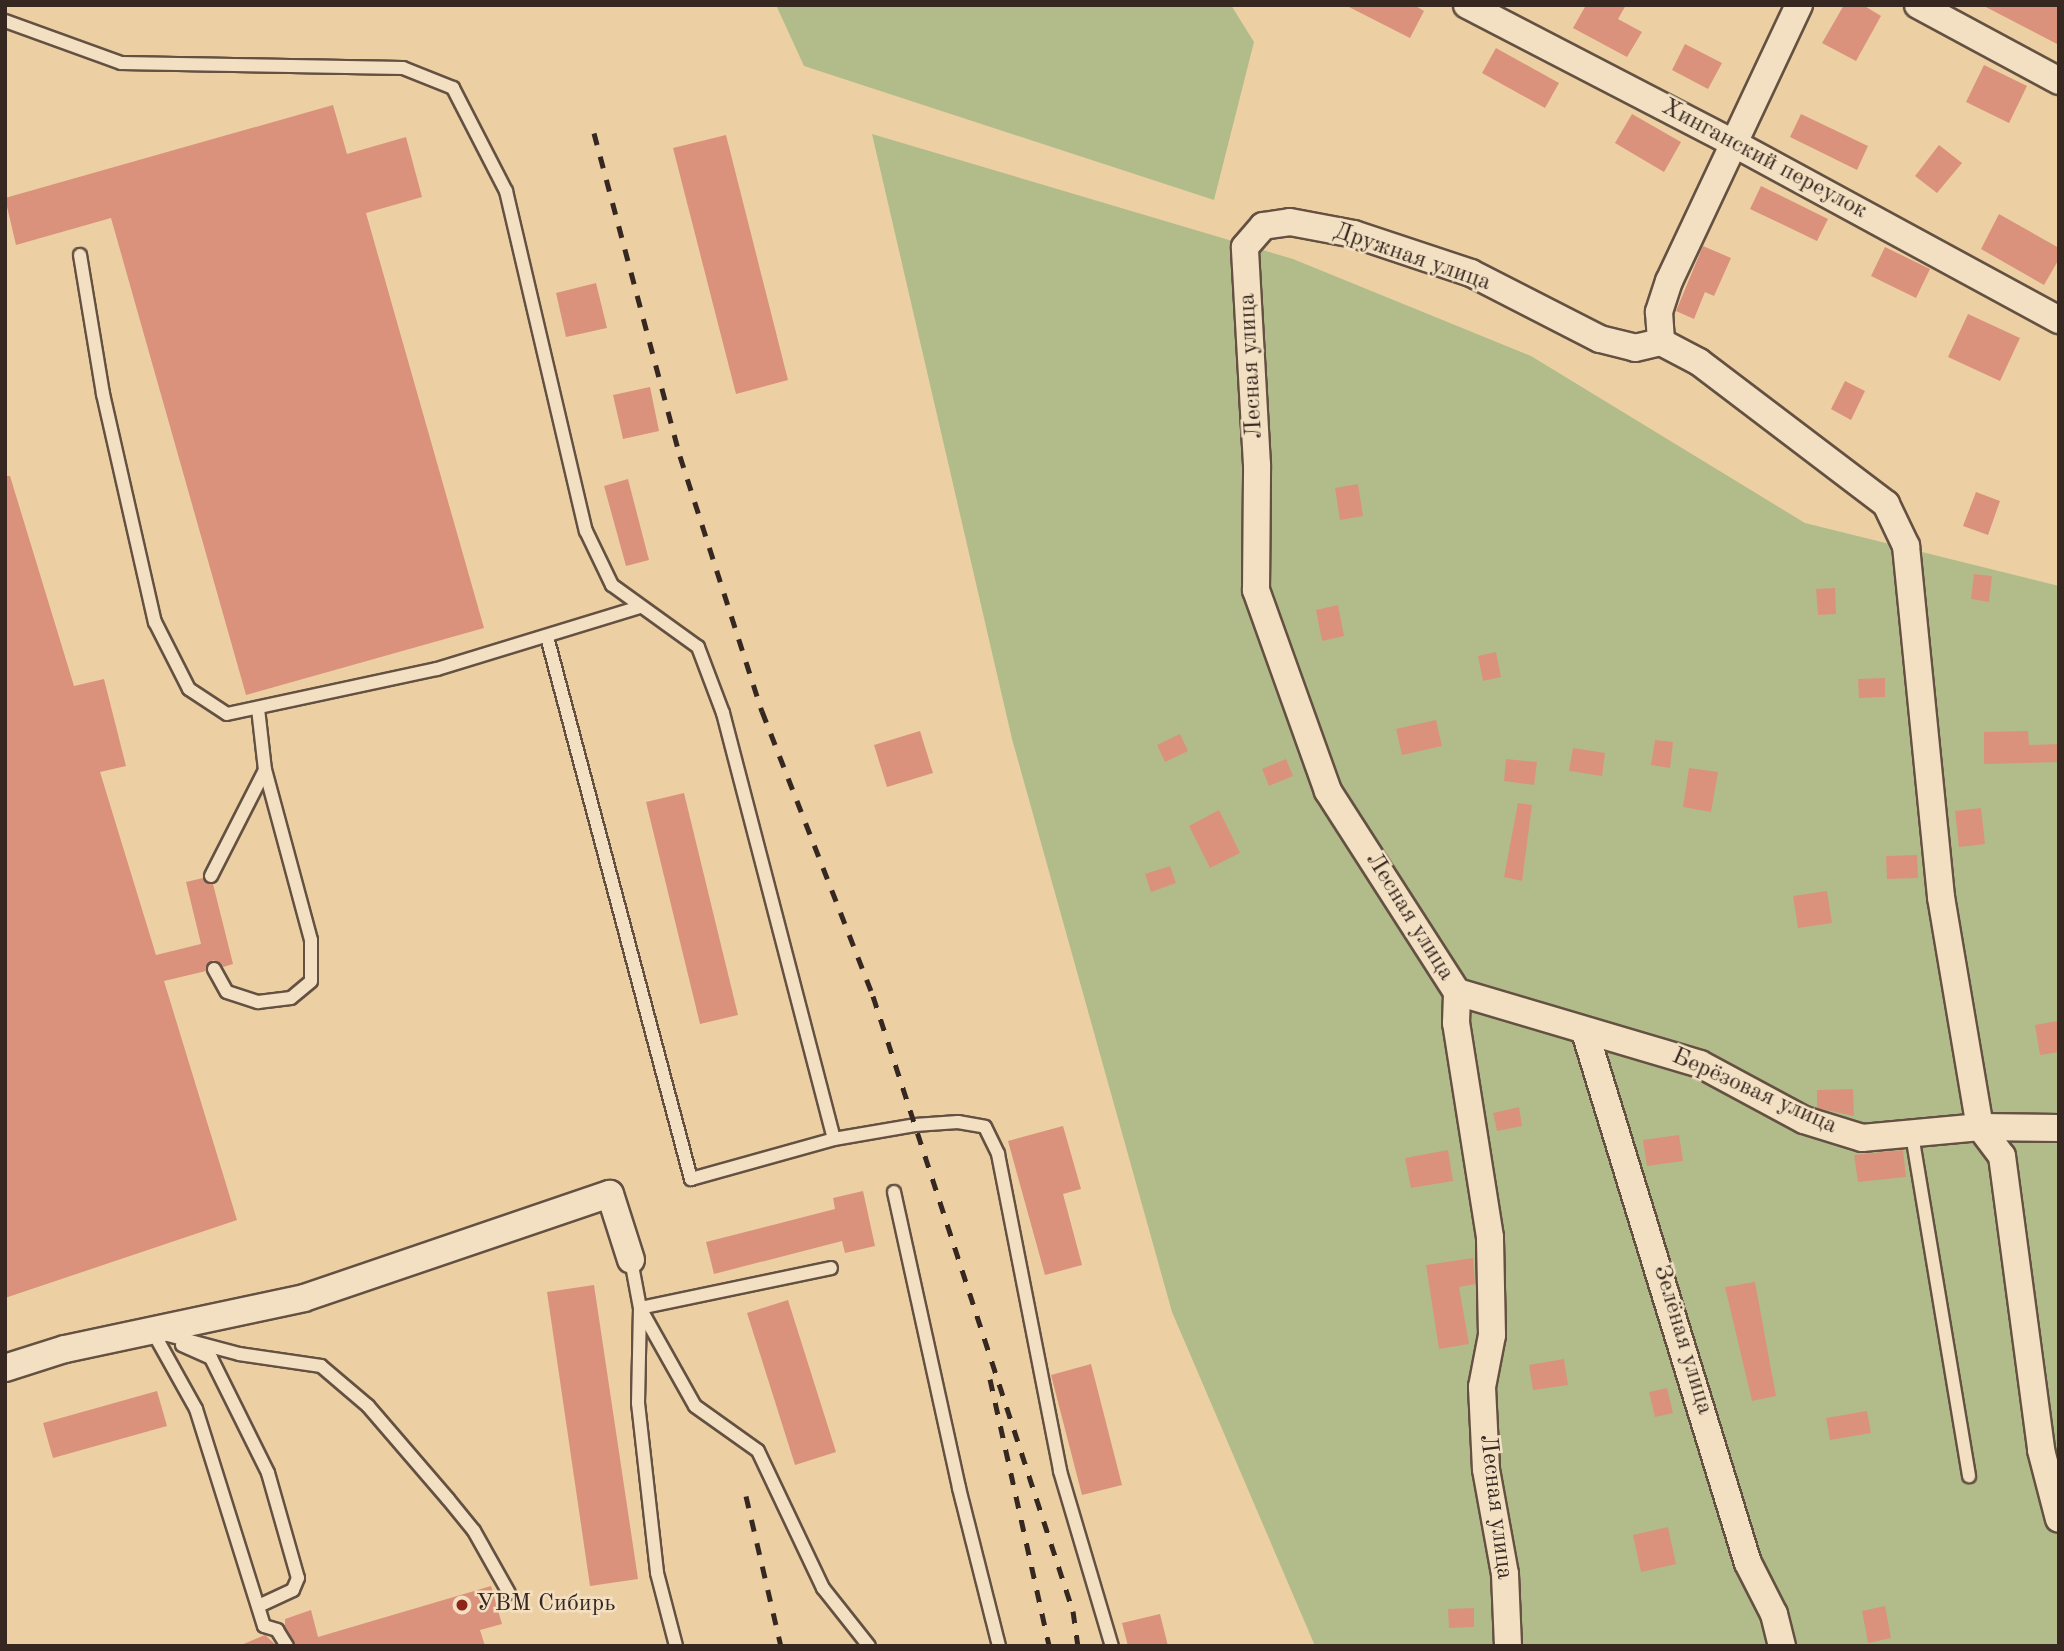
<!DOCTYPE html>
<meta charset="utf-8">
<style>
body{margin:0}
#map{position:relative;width:2064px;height:1651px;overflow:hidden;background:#ecd0a3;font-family:"Old Standard TT",serif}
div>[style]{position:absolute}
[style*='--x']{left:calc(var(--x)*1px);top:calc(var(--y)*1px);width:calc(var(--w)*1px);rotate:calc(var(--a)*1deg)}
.green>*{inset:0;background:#b2bc8a}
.building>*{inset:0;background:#da927c}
.roads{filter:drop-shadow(2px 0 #645142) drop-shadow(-2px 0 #645142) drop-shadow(0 2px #645142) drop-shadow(0 -2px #645142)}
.service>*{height:12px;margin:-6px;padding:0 6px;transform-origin:6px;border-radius:6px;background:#f3e0c3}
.minor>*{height:26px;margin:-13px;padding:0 13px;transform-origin:13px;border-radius:13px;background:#f3e0c3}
.rail>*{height:5px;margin-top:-2.5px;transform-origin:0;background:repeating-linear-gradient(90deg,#362721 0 12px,transparent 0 24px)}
.dots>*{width:19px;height:19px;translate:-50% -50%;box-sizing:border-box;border:4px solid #f3e0c3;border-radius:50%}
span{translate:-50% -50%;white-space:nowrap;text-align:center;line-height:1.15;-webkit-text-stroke:5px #f3e0c3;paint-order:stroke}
.street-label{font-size:24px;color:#362721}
.poi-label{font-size:24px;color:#362721}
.left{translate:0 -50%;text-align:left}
.frame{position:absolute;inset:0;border:7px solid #362721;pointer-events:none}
</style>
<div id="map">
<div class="green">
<i style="clip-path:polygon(776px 5px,1231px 5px,1254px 42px,1214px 200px,804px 66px)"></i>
<i style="clip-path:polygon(872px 134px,1293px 259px,1531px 356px,1805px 523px,2059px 586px,2059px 1646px,1315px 1646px,1172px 1312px,1012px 739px)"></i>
</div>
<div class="building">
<i style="clip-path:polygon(1345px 5px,1414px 5px,1424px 11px,1410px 38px)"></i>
<i style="clip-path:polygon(1586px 5px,1626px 5px,1618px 19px,1642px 32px,1627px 57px,1573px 28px)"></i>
<i style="clip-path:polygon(1844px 5px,1863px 5px,1881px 16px,1856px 61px,1822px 43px)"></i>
<i style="clip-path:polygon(1982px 5px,2059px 5px,2059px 45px)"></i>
<i style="clip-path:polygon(1685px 44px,1722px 63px,1708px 89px,1672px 70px)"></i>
<i style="clip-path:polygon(1496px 48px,1559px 83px,1545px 108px,1482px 73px)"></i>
<i style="clip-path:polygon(1984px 65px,2027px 86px,2009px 123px,1966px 102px)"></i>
<i style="clip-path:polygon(333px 105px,347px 154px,406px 137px,422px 197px,366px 213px,484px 628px,246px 695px,111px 218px,16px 245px,5px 198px)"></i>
<i style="clip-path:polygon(1632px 114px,1681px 142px,1664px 172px,1615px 143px)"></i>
<i style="clip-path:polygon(1801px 114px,1868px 146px,1857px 170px,1790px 137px)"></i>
<i style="clip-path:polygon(726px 135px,788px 380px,736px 394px,673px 148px)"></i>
<i style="clip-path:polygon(1939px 145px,1962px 163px,1937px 193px,1915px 176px)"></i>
<i style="clip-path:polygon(1761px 186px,1828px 219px,1817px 241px,1750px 209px)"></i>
<i style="clip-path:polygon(1999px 214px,2059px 248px,2059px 259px,2044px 285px,1981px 249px)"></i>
<i style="clip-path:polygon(1703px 246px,1731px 258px,1714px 296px,1705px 292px,1694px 319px,1676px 311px)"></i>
<i style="clip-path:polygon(1885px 247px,1930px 269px,1916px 298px,1871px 276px)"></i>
<i style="clip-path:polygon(596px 283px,607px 328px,566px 337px,556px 293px)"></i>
<i style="clip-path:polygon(1968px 314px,2020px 338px,2000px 381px,1948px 357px)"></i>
<i style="clip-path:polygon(1845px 381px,1865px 391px,1851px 420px,1831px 409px)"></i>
<i style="clip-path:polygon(650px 387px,659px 431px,623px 439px,613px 395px)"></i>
<i style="clip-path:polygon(5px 476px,10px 476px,74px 686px,104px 679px,126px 766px,100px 772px,156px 955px,201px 944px,186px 882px,203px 878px,213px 884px,233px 964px,223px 967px,213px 960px,206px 971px,164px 981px,237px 1220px,5px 1298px)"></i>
<i style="clip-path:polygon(628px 479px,649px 560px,626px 566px,604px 486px)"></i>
<i style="clip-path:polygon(1358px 484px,1363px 516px,1340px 520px,1335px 488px)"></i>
<i style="clip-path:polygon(1976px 492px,2000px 501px,1988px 535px,1963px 526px)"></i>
<i style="clip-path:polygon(1974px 574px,1992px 576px,1989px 602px,1971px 599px)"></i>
<i style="clip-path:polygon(1835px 588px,1836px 614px,1818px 615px,1816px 589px)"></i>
<i style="clip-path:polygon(1338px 605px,1344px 636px,1322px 641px,1316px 610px)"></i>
<i style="clip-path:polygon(1496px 652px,1501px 677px,1483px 681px,1478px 656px)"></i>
<i style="clip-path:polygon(1885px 678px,1885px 697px,1859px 698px,1858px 679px)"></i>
<i style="clip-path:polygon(1436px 720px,1442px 746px,1402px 755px,1396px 729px)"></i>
<i style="clip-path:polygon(920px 731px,933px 773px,887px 787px,874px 745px)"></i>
<i style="clip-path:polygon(2028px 731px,2029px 745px,2059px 744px,2059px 762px,1984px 764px,1984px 732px)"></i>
<i style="clip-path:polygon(1180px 734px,1188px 751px,1165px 762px,1157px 745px)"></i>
<i style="clip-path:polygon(1655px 740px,1673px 742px,1670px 768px,1651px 765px)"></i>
<i style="clip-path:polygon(1573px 748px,1605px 753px,1602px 776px,1569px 771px)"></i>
<i style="clip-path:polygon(1286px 759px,1293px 776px,1269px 786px,1262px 769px)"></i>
<i style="clip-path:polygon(1506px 759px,1537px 762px,1534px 785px,1504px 781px)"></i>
<i style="clip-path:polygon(1689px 768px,1718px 772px,1711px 812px,1683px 807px)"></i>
<i style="clip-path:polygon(684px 793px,738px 1015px,700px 1024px,646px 802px)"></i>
<i style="clip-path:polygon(1518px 803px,1532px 805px,1522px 881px,1504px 877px)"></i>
<i style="clip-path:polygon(1981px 808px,1985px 844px,1959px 847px,1955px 811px)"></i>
<i style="clip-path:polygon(1219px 810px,1240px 853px,1210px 868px,1189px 826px)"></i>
<i style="clip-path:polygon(1917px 855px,1918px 878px,1887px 879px,1886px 856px)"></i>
<i style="clip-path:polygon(1170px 866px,1176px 883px,1151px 892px,1145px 874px)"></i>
<i style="clip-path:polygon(1827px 891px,1832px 923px,1798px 928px,1793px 896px)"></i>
<i style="clip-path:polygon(2057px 1021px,2059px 1052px,2040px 1055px,2035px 1025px)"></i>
<i style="clip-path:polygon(1853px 1089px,1854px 1116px,1817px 1108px,1817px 1090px)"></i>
<i style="clip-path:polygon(1519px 1107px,1522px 1126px,1497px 1131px,1493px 1113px)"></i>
<i style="clip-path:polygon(1063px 1126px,1081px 1189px,1063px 1194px,1082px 1265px,1045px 1275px,1008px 1141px)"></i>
<i style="clip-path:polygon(1679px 1135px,1683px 1161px,1647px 1166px,1643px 1140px)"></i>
<i style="clip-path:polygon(1448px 1150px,1453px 1181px,1411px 1188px,1405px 1158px)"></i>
<i style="clip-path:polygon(1903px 1150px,1906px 1177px,1858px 1182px,1854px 1155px)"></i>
<i style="clip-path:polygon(863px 1191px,875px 1246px,845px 1253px,842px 1241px,714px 1274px,706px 1242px,835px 1209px,833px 1198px)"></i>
<i style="clip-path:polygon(1473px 1258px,1475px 1284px,1459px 1287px,1469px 1344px,1439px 1349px,1426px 1265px)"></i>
<i style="clip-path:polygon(1755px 1282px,1776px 1396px,1752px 1401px,1725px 1287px)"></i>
<i style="clip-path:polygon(594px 1285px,638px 1579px,590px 1586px,547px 1292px)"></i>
<i style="clip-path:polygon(788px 1300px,836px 1452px,795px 1465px,747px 1313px)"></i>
<i style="clip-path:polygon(1564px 1359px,1568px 1385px,1533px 1390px,1529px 1365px)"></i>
<i style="clip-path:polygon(1091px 1364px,1122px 1485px,1082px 1495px,1051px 1375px)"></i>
<i style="clip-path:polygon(1667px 1388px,1673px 1413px,1655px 1417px,1649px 1392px)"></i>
<i style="clip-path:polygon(157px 1391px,167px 1426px,53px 1458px,43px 1423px)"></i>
<i style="clip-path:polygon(1867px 1411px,1871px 1433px,1830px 1440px,1826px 1418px)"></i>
<i style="clip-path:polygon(1668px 1527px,1676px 1564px,1641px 1572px,1633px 1535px)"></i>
<i style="clip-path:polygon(491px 1586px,502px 1624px,480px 1630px,485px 1646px,296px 1646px,285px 1627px,285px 1619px,311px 1610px,318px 1637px)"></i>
<i style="clip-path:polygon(1885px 1606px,1891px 1638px,1868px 1643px,1862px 1611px)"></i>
<i style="clip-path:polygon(1474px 1608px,1474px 1627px,1449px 1628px,1448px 1609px)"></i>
<i style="clip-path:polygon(1160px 1614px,1168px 1646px,1128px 1646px,1122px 1623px)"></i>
<i style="clip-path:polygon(265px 1635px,277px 1646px,241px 1646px,241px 1645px)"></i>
</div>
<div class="roads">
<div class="service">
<i style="--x:5;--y:21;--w:123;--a:19.9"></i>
<i style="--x:121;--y:63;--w:282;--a:1"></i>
<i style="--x:403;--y:68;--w:54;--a:21.8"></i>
<i style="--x:453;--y:88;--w:116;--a:62.8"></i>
<i style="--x:506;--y:191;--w:349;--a:76.8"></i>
<i style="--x:586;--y:531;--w:60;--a:64.3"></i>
<i style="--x:612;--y:585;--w:106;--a:35.8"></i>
<i style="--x:698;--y:647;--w:71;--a:69.3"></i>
<i style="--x:723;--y:713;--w:440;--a:75.4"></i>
<i style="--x:80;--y:255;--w:141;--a:80.6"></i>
<i style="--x:103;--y:394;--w:234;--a:77.2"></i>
<i style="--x:155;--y:622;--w:75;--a:63.1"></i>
<i style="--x:189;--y:689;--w:45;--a:33.3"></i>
<i style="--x:227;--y:714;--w:215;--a:-12.1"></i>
<i style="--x:437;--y:669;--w:212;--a:-17"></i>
<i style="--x:547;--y:637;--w:561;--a:75.12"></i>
<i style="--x:691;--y:1179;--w:148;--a:-15.6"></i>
<i style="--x:834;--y:1139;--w:82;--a:-9.8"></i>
<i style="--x:915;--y:1125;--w:43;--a:-4"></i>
<i style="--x:958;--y:1122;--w:27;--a:10"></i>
<i style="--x:985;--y:1127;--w:30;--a:64"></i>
<i style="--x:998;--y:1154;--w:323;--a:78.9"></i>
<i style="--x:1060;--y:1471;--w:183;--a:73.5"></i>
<i style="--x:211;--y:876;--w:119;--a:-63"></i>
<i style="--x:214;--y:969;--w:26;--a:61"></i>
<i style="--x:227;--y:992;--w:33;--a:18"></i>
<i style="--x:258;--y:1002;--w:33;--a:-7"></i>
<i style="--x:291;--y:998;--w:26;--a:-40"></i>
<i style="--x:311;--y:981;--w:41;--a:-90"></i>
<i style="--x:311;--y:940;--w:176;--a:-105.1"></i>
<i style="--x:265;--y:770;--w:61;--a:-96.5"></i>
<i style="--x:1912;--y:1135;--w:346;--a:80.5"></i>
<i style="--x:894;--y:1192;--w:303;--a:77.6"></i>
<i style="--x:959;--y:1488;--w:163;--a:75.8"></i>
<i style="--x:631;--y:1260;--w:49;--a:79.4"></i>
<i style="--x:640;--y:1308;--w:195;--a:-11.8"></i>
<i style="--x:640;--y:1308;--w:112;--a:60.7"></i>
<i style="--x:695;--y:1406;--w:77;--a:35.5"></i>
<i style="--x:758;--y:1451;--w:152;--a:64.6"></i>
<i style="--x:823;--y:1588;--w:74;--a:51.6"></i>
<i style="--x:640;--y:1308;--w:95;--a:91.2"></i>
<i style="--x:638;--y:1403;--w:171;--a:83.6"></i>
<i style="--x:657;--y:1573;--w:75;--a:75.4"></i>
<i style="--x:153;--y:1332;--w:88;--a:60.8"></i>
<i style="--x:196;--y:1409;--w:227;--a:72.6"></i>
<i style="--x:264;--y:1626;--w:14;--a:17"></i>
<i style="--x:277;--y:1630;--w:19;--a:58"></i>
<i style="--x:164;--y:1334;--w:78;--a:14.9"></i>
<i style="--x:239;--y:1354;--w:83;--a:8.3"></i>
<i style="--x:321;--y:1366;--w:62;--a:40.4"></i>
<i style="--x:368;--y:1406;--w:123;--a:49.3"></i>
<i style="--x:448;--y:1499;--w:41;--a:50.9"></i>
<i style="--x:474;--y:1531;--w:71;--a:60.6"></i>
<i style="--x:182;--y:1345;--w:32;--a:24"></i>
<i style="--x:211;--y:1358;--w:128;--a:63.6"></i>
<i style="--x:268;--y:1473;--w:109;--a:74.1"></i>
<i style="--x:298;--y:1578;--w:13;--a:113"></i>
<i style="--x:293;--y:1590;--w:38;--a:155"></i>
</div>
<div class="minor">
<i style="--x:1467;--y:5;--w:300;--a:27.4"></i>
<i style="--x:1733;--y:143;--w:371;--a:28.5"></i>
<i style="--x:1799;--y:5;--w:305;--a:115.2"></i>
<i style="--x:1669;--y:281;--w:33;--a:108"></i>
<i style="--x:1659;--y:312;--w:30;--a:86"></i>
<i style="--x:1661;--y:342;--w:43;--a:27.8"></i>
<i style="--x:1699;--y:362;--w:235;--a:37.2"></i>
<i style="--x:1886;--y:504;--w:47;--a:64.5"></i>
<i style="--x:1906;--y:546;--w:353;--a:84.3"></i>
<i style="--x:1941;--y:897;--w:233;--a:80.4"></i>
<i style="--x:1980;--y:1127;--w:36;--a:53"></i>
<i style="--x:2002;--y:1156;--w:297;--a:82.4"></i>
<i style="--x:2041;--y:1450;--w:71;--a:75.4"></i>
<i style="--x:1918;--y:5;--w:160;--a:28.3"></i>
<i style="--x:1457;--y:992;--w:253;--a:16.5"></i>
<i style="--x:1700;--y:1064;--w:118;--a:28.3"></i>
<i style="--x:1804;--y:1120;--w:61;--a:17.2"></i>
<i style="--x:1862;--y:1138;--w:119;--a:-5.3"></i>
<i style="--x:1980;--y:1127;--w:79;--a:0.7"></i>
<i style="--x:1585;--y:1032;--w:555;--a:72.94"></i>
<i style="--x:1748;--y:1563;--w:57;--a:63"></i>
<i style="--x:1774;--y:1614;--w:33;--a:76"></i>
<i style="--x:5;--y:1368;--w:63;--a:-17.6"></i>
<i style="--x:65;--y:1349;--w:244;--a:-12"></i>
<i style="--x:304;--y:1298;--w:323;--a:-18.8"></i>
<i style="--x:610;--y:1194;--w:69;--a:72.3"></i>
<i style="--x:1508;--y:1646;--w:72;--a:-92.4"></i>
<i style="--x:1505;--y:1574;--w:107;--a:-100.3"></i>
<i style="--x:1486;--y:1469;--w:82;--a:-92.8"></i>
<i style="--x:1482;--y:1387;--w:53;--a:-79.1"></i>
<i style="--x:1492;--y:1335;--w:98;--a:-91.2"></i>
<i style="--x:1490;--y:1237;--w:217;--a:-99"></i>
<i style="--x:1456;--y:1023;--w:31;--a:-88"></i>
<i style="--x:1457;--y:992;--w:239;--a:-122.7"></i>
<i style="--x:1328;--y:791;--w:214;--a:-109.7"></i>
<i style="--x:1256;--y:590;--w:125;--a:-89.5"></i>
<i style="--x:1257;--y:465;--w:218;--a:-93.2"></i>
<i style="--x:1245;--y:247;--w:28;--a:-49"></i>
<i style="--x:1263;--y:226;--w:27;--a:-8"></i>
<i style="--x:1290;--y:222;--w:65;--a:10.6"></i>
<i style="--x:1354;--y:234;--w:123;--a:18.4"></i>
<i style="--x:1471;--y:273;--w:145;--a:27.1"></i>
<i style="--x:1600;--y:339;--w:36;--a:14"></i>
<i style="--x:1635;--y:348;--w:27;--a:-13"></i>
</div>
</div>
<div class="rail">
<i style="--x:594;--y:133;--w:334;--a:75.1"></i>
<i style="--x:680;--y:456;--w:268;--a:72.2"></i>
<i style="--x:762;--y:711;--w:306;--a:68.7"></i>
<i style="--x:873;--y:996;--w:647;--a:71.99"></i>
<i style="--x:1073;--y:1611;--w:35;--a:82"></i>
<i style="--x:990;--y:1379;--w:273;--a:77.5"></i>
<i style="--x:746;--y:1496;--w:154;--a:76.9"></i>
</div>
<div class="dots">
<i style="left:462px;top:1605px;background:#8f2418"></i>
</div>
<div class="street-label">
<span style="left:1764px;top:160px;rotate:28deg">Хинганский переулок</span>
<span style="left:1412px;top:258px;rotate:19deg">Дружная улица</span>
<span style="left:1252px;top:366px;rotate:-93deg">Лесная улица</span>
<span style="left:1409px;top:917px;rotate:58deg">Лесная улица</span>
<span style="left:1754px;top:1092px;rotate:24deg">Берёзовая улица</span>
<span style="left:1682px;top:1340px;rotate:73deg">Зелёная улица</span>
<span style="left:1495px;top:1507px;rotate:83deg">Лесная улица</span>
</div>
<div class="poi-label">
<span class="left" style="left:476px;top:1605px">УВМ Сибирь</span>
</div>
<div class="frame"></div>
</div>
